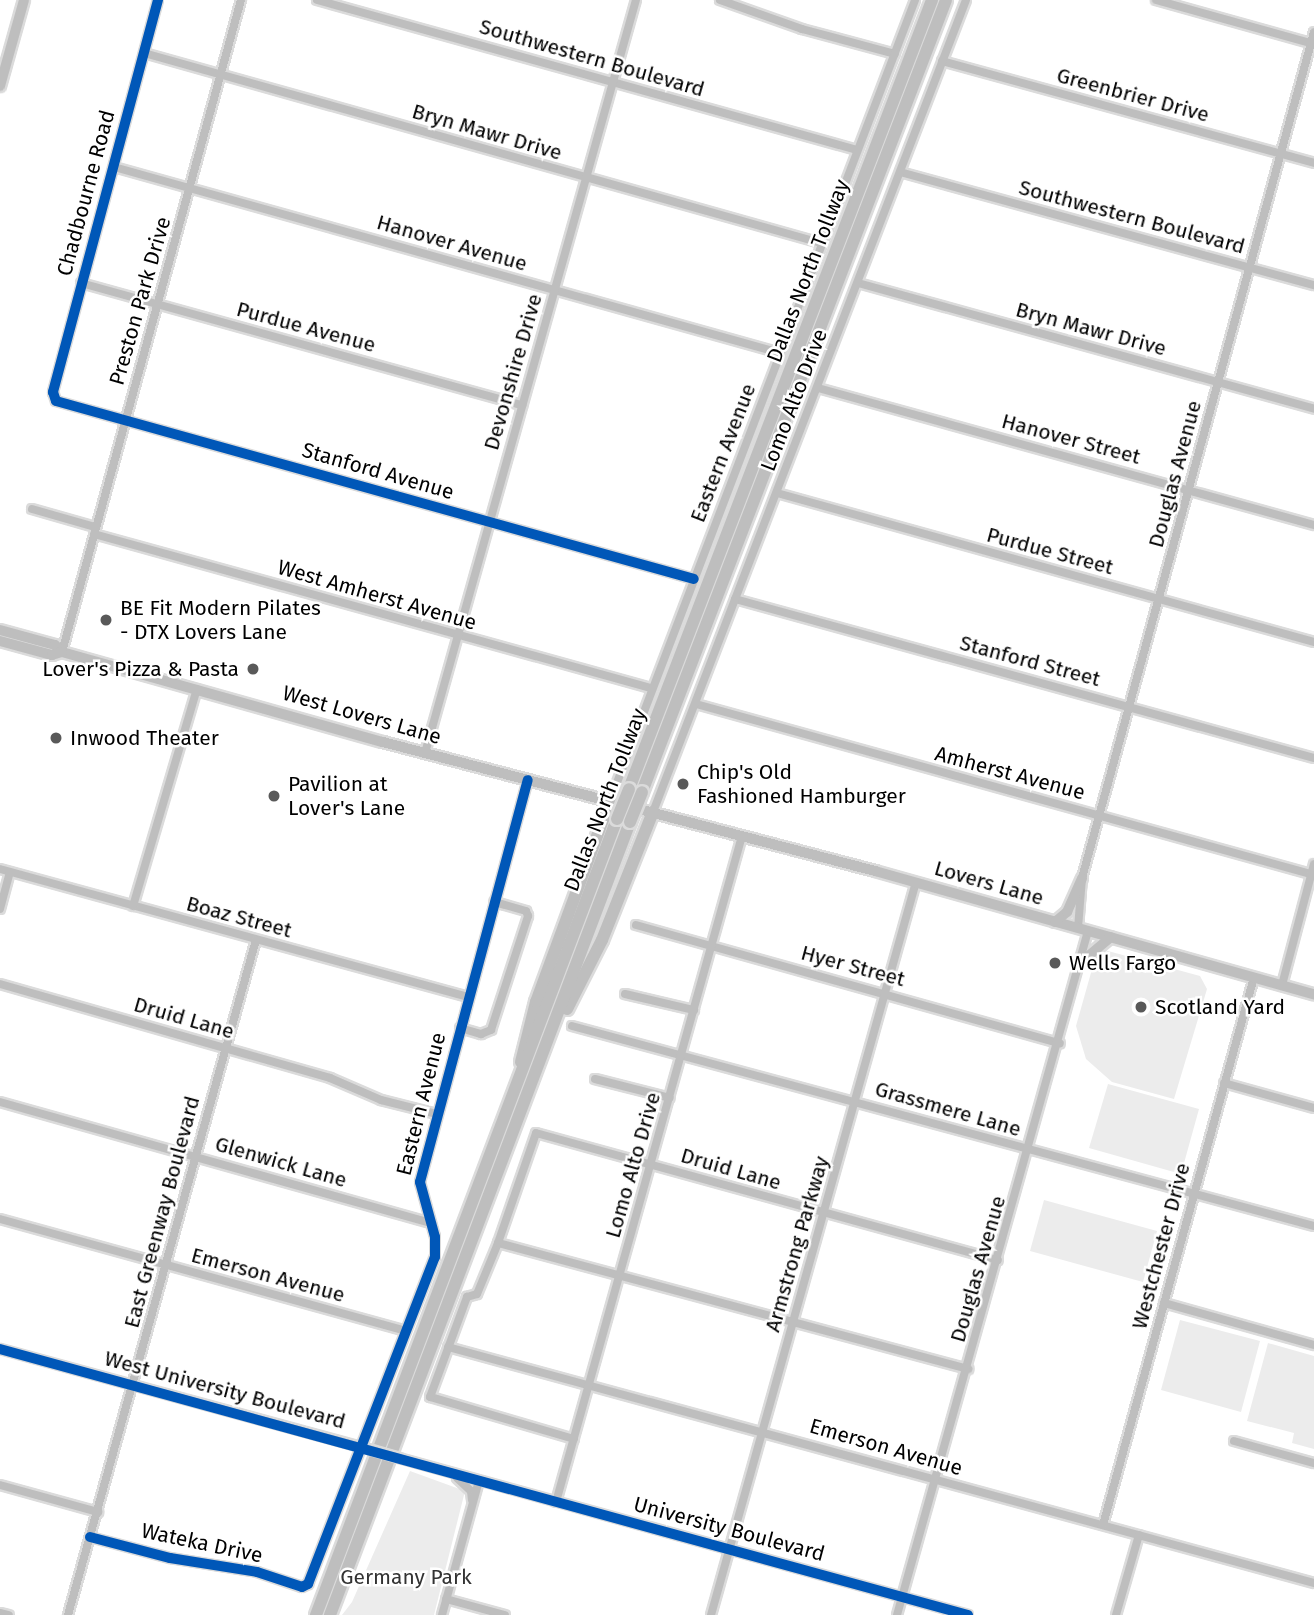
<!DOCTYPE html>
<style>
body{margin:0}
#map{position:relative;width:1314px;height:1615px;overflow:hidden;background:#fff;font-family:"Fira Sans",sans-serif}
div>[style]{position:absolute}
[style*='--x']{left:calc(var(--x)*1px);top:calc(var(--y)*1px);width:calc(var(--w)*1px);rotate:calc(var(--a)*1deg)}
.green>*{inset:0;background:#ececec}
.roads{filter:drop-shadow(2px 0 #dbdbdb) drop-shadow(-2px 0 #dbdbdb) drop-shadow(0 2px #dbdbdb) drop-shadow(0 -2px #dbdbdb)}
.minor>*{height:8px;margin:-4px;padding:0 4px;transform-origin:4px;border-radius:4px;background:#bebebe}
.major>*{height:10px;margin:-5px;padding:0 5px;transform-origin:5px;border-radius:5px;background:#bebebe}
.highway>*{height:12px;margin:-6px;padding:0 6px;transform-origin:6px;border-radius:6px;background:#bebebe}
.bridges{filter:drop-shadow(2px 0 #dbdbdb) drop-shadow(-2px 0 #dbdbdb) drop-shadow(0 2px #dbdbdb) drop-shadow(0 -2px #dbdbdb)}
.minor-bridge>*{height:8px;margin:-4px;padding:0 4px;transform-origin:4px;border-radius:4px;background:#bebebe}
.highway-bridge>*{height:12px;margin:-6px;padding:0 6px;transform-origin:6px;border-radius:6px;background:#bebebe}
.cycleway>*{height:10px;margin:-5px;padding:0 5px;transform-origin:5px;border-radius:5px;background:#0057b8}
.dots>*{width:19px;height:19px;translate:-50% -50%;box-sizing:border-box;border:4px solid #fff;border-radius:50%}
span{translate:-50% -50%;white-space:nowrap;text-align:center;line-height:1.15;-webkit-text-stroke:5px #fff;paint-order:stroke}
.street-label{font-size:21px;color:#000}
.poi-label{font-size:21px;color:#000}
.left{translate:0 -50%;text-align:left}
.right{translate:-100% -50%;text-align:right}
.park-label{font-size:21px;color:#333}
</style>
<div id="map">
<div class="green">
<i style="clip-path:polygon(1108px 951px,1200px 976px,1207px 989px,1174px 1099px,1112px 1082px,1086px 1059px,1076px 1026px,1096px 955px)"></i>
<i style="clip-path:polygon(1108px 1084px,1199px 1109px,1181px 1174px,1089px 1148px)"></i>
<i style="clip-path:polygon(1044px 1200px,1157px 1231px,1143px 1282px,1030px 1251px)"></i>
<i style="clip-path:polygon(1180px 1320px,1260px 1341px,1241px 1412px,1161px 1390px)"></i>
<i style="clip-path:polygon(1268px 1343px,1314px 1356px,1314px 1449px,1292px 1443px,1294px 1433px,1247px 1421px)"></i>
<i style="clip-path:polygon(410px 1471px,465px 1491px,434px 1615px,342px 1615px,352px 1602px)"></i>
</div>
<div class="roads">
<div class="minor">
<i style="--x:158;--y:0;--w:406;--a:105"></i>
<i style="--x:53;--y:392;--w:9;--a:72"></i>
<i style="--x:56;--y:401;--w:662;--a:15.59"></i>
<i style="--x:317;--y:0;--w:560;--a:15.52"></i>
<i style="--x:720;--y:0;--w:87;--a:19.5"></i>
<i style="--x:802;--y:29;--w:96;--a:15"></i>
<i style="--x:1156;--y:0;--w:164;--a:15.6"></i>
<i style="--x:144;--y:53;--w:703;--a:15.68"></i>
<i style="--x:942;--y:61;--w:386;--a:15.3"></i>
<i style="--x:114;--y:167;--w:691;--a:15.6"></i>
<i style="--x:900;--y:172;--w:429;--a:15.3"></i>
<i style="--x:81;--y:283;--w:458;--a:15.5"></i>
<i style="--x:858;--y:283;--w:473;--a:15.4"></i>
<i style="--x:818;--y:388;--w:515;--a:15.44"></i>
<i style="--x:777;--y:493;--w:557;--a:15.51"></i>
<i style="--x:32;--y:509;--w:66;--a:15.9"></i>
<i style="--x:94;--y:534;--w:578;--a:15.46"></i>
<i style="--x:735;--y:599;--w:600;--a:15.36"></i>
<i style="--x:62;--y:652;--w:676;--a:-74.65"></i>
<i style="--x:696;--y:704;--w:641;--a:15.47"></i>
<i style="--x:425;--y:753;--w:782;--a:-74.35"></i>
<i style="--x:610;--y:801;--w:857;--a:-69.15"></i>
<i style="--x:653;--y:812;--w:870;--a:-68.92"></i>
<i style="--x:0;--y:869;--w:485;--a:15.3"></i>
<i style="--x:133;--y:906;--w:226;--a:-73.6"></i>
<i style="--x:0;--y:909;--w:38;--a:-75"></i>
<i style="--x:636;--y:925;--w:440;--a:15.6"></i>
<i style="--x:1078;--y:928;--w:50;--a:-85.4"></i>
<i style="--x:1082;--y:878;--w:877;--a:-74.66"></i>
<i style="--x:0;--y:984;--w:343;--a:15.9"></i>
<i style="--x:330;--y:1078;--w:56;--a:23.3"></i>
<i style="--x:381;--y:1100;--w:58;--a:14"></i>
<i style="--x:1282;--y:985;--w:125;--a:-75.2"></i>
<i style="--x:625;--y:994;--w:71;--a:13.1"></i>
<i style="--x:572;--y:1026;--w:768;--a:15.09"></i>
<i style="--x:460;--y:1028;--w:22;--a:16"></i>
<i style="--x:481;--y:1034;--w:11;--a:-22"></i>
<i style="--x:491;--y:1030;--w:120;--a:-72"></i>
<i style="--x:528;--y:916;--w:5;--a:-112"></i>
<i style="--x:526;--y:911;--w:33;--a:-164"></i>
<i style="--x:595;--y:1079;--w:77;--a:14.2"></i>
<i style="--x:1224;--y:1083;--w:93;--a:15.5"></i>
<i style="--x:0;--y:1102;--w:447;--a:15.7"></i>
<i style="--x:0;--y:1219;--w:421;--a:15.4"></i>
<i style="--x:498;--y:1243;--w:487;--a:15"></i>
<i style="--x:1164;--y:1303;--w:156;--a:15.6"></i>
<i style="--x:448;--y:1347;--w:898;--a:15.24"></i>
<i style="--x:0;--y:1349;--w:378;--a:15.2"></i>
<i style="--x:574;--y:1439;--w:150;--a:-163.7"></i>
<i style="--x:430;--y:1397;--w:107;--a:-69.7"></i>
<i style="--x:467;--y:1297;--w:10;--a:-17"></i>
<i style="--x:477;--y:1294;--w:55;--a:-67.6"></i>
<i style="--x:498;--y:1243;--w:116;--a:-70.9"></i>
<i style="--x:536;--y:1133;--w:479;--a:15.4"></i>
<i style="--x:1234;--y:1441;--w:83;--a:15.4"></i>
<i style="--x:399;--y:1458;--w:590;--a:15.43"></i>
<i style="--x:457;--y:1478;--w:19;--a:43"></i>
<i style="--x:471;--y:1491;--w:9;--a:84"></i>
<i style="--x:0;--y:1485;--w:102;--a:15.4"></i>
<i style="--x:556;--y:1502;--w:691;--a:-74.4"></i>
<i style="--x:1103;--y:1525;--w:568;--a:-74.59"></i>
<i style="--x:90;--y:1537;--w:83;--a:14.7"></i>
<i style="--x:170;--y:1558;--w:88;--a:9.1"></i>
<i style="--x:257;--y:1572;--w:47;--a:18.4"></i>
<i style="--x:302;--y:1587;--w:7;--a:-27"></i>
<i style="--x:308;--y:1584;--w:351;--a:-68.8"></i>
<i style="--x:435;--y:1257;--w:20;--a:-90"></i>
<i style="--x:435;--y:1237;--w:57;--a:-105.3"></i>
<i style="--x:420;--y:1182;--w:416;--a:-75"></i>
<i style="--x:446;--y:1599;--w:61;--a:15.2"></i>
<i style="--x:0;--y:1613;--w:9;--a:13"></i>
<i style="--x:68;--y:1615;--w:701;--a:-74.44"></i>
<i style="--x:442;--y:1615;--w:139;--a:-74.6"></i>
<i style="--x:711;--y:1615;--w:761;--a:-74.38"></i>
<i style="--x:897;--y:1615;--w:710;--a:-74.4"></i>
<i style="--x:1116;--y:1615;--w:83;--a:-74"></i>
</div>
<div class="major">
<i style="--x:0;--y:86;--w:89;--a:-74.4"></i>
<i style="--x:0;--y:630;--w:57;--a:15.3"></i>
<i style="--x:55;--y:645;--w:10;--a:45"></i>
<i style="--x:62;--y:652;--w:333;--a:15.7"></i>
<i style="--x:383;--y:742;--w:509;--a:14.69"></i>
<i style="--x:875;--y:871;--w:456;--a:15.7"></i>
<i style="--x:0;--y:641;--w:54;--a:15.1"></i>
<i style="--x:52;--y:655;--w:10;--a:-17"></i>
<i style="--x:1055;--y:922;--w:16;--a:-40"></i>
<i style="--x:1067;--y:912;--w:37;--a:-66"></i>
<i style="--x:1080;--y:963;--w:40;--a:-40"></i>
</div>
<div class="highway">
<i style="--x:629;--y:789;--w:845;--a:-68.99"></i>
<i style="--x:642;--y:792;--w:848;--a:-69"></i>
<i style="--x:567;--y:1009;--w:77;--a:-63.1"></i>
<i style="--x:602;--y:940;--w:138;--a:-68.3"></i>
<i style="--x:521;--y:1062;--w:62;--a:-76"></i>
<i style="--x:536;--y:1002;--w:214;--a:-69.8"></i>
<i style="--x:316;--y:1615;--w:851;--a:-69.29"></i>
<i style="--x:330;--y:1615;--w:848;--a:-69.28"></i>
</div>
</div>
<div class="bridges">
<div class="minor-bridge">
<i style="--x:368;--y:1449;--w:32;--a:16"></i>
</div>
<div class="highway-bridge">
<i style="--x:617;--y:819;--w:32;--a:-68"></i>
<i style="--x:630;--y:822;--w:32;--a:-68"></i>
</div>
</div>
<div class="cycleway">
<i style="--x:158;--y:0;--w:406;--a:105"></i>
<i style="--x:53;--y:392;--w:9;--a:72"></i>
<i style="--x:56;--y:401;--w:662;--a:15.59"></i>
<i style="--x:0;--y:1349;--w:1004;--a:15.37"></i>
<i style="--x:90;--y:1537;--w:83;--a:14.7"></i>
<i style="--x:170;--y:1558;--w:88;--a:9.1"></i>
<i style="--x:257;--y:1572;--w:47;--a:18.4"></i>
<i style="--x:302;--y:1587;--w:7;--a:-27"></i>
<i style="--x:308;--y:1584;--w:351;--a:-68.8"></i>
<i style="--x:435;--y:1257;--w:20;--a:-90"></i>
<i style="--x:435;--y:1237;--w:57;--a:-105.3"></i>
<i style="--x:420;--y:1182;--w:416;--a:-75"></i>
</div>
<div class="dots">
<i style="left:106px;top:620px;background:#595959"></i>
<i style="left:253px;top:669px;background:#595959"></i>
<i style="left:56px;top:738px;background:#595959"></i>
<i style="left:683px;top:784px;background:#595959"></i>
<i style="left:274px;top:796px;background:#595959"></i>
<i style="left:1055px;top:963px;background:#595959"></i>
<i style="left:1141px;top:1007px;background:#595959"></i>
</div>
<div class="street-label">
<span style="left:592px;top:58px;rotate:16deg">Southwestern Boulevard</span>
<span style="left:1133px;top:95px;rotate:15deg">Greenbrier Drive</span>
<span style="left:487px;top:132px;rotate:16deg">Bryn Mawr Drive</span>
<span style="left:86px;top:193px;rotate:-75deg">Chadbourne Road</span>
<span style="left:1132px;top:217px;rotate:15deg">Southwestern Boulevard</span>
<span style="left:452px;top:243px;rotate:16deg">Hanover Avenue</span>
<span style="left:808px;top:271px;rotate:-69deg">Dallas North Tollway</span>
<span style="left:140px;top:301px;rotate:-74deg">Preston Park Drive</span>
<span style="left:306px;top:327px;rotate:15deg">Purdue Avenue</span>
<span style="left:1091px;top:329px;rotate:15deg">Bryn Mawr Drive</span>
<span style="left:513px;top:372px;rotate:-74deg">Devonshire Drive</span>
<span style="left:794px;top:400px;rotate:-69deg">Lomo Alto Drive</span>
<span style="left:1071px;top:439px;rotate:15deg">Hanover Street</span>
<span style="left:723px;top:453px;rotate:-69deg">Eastern Avenue</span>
<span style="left:378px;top:471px;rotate:16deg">Stanford Avenue</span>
<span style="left:1175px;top:474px;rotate:-75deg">Douglas Avenue</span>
<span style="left:1050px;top:551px;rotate:15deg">Purdue Street</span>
<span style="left:377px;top:595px;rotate:16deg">West Amherst Avenue</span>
<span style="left:1030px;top:661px;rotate:15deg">Stanford Street</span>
<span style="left:362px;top:715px;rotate:16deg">West Lovers Lane</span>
<span style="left:1010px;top:773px;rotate:15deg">Amherst Avenue</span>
<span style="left:605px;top:800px;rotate:-69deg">Dallas North Tollway</span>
<span style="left:989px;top:883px;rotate:16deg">Lovers Lane</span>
<span style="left:239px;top:917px;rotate:15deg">Boaz Street</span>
<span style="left:853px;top:966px;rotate:15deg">Hyer Street</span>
<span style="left:184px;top:1018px;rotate:16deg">Druid Lane</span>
<span style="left:421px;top:1104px;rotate:-76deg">Eastern Avenue</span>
<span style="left:948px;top:1109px;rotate:16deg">Grassmere Lane</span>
<span style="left:281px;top:1162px;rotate:16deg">Glenwick Lane</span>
<span style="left:633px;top:1165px;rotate:-74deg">Lomo Alto Drive</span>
<span style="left:731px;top:1169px;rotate:16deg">Druid Lane</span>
<span style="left:162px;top:1212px;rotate:-75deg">East Greenway Boulevard</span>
<span style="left:797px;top:1244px;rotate:-74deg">Armstrong Parkway</span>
<span style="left:1161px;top:1246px;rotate:-75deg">Westchester Drive</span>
<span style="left:978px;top:1269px;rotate:-74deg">Douglas Avenue</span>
<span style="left:268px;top:1275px;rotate:15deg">Emerson Avenue</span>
<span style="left:225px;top:1390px;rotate:15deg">West University Boulevard</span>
<span style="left:886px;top:1447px;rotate:16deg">Emerson Avenue</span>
<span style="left:729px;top:1529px;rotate:15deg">University Boulevard</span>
<span style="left:202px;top:1543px;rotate:12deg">Wateka Drive</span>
</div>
<div class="poi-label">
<span class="left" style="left:120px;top:620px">BE Fit Modern Pilates<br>- DTX Lovers Lane</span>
<span class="right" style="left:239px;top:669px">Lover's Pizza &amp; Pasta</span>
<span class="left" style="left:70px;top:738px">Inwood Theater</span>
<span class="left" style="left:697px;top:784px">Chip's Old<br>Fashioned Hamburger</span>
<span class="left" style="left:288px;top:796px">Pavilion at<br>Lover's Lane</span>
<span class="left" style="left:1069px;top:963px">Wells Fargo</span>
<span class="left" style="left:1155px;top:1007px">Scotland Yard</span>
</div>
<div class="park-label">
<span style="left:406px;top:1577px">Germany Park</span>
</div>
</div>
